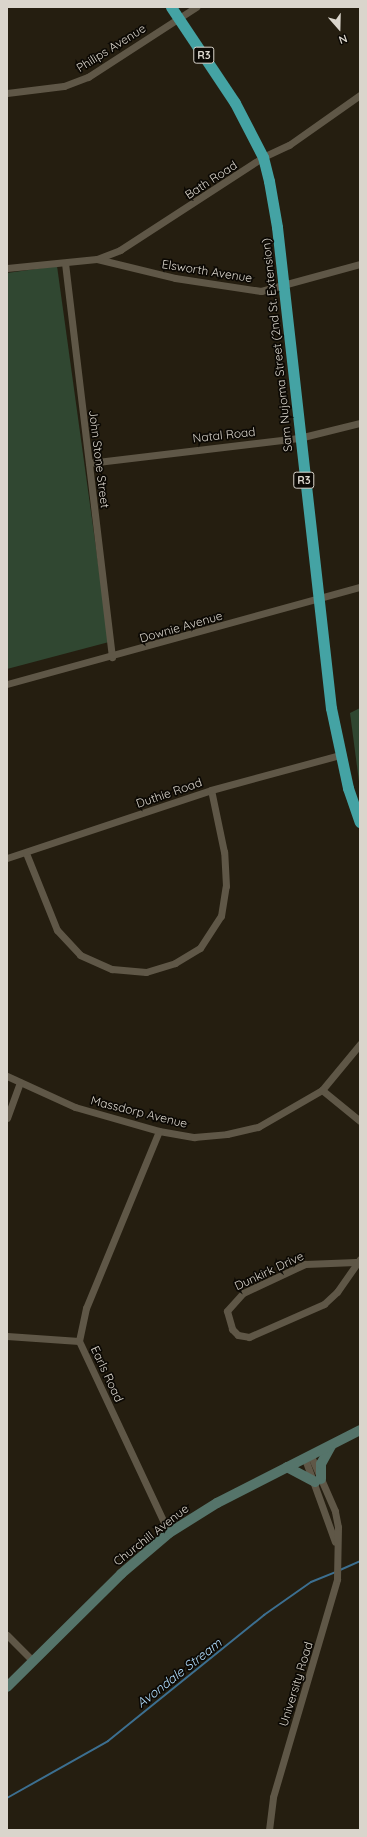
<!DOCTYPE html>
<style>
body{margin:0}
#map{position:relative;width:367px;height:1837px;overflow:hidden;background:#251e10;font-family:Quicksand,sans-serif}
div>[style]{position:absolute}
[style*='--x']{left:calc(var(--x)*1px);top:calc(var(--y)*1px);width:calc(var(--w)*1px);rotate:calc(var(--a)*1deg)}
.green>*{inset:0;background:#304731}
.stream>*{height:2px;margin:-1px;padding:0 1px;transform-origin:1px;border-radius:1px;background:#3c6f90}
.minor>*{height:7px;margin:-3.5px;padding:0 3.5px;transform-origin:3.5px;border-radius:3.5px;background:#5f5747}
.secondary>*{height:10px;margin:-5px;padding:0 5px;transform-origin:5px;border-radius:5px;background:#55746a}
.trunk>*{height:11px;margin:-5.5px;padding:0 5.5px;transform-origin:5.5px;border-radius:5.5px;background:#44a3a4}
span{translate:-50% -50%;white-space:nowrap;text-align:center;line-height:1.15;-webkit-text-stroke:3.5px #0c0904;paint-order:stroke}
.shield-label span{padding:1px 3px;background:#0c0904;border:1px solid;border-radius:3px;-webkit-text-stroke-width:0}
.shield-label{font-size:11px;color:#dad5cc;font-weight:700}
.street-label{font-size:12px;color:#dad5cc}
.water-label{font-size:13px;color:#b1ddfd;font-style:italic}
.frame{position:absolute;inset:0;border:8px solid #dad5cc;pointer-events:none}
.north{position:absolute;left:319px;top:8px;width:40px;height:40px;-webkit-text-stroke:3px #0c0904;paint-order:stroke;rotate:160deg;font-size:11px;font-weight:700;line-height:16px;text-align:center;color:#dad5cc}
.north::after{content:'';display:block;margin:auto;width:14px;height:18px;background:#dad5cc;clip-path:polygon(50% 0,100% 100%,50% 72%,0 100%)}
</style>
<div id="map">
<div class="green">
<i style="clip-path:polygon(57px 266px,109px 642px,7px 669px,7px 273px)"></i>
<i style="clip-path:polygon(360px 708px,360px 789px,350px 713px)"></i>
</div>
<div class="stream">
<i style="--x:340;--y:1570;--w:22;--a:-24"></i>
<i style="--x:7;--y:1798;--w:116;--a:-29.4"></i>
<i style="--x:108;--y:1741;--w:201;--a:-38.9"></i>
<i style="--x:264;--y:1615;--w:57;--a:-35.1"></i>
<i style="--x:311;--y:1582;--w:27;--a:-22"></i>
</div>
<div class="minor">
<i style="--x:7;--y:93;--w:57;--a:-7"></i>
<i style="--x:64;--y:86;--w:26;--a:-21"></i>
<i style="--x:88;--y:77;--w:129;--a:-32.9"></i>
<i style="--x:97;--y:259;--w:80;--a:13.7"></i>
<i style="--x:175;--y:278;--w:87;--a:8.6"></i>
<i style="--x:261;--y:291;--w:103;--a:-15.3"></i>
<i style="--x:65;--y:263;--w:397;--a:83.2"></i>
<i style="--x:7;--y:268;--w:90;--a:-5.7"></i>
<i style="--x:97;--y:259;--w:25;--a:-21"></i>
<i style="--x:120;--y:250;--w:171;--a:-33"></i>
<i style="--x:263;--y:157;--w:29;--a:-25"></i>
<i style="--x:289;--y:145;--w:87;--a:-35.2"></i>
<i style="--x:89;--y:463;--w:211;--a:-6.8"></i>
<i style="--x:299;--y:438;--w:63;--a:-13.8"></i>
<i style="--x:7;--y:684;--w:366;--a:-15.4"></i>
<i style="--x:26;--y:853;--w:83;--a:68.1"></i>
<i style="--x:57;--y:930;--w:34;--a:47"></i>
<i style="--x:80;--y:955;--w:35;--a:24"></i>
<i style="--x:112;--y:969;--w:34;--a:5"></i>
<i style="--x:146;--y:972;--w:30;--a:-17"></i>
<i style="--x:175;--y:963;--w:29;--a:-31"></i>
<i style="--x:200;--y:948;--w:38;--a:-57"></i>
<i style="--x:221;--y:916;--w:30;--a:-81"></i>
<i style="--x:226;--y:886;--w:34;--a:-93"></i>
<i style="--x:224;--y:852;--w:63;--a:-101.8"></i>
<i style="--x:7;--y:858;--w:215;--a:-18.4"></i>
<i style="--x:211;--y:790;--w:134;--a:-15.2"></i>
<i style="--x:7;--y:1076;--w:75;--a:24.5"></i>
<i style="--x:75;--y:1107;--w:87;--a:15.9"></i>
<i style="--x:159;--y:1131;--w:36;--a:10"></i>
<i style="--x:194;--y:1137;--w:33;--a:-5"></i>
<i style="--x:227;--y:1134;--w:32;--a:-13"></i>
<i style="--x:258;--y:1127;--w:74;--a:-30"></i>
<i style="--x:322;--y:1090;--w:60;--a:-50.4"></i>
<i style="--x:322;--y:1090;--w:49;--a:39.2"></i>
<i style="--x:7;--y:1118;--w:38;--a:-70"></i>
<i style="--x:159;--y:1131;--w:191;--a:112.4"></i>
<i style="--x:86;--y:1308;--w:34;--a:102"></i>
<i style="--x:79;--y:1341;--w:212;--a:64.9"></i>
<i style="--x:356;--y:1262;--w:51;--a:177.8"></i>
<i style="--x:305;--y:1264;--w:68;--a:154.9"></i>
<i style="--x:243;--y:1293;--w:24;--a:132"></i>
<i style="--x:227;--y:1311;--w:19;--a:74"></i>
<i style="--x:232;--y:1329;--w:8;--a:45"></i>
<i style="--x:238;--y:1335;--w:11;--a:10"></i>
<i style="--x:249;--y:1337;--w:82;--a:-23.7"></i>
<i style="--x:324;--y:1304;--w:18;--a:-43"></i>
<i style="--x:337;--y:1292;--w:40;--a:-55.1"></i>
<i style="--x:7;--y:1336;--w:72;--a:4"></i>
<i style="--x:305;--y:1459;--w:88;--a:70.1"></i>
<i style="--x:7;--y:1635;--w:37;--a:45"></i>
<i style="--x:269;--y:1830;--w:33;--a:-83"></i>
<i style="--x:273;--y:1797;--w:227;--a:-73.6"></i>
<i style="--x:337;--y:1579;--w:52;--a:-88.9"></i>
<i style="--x:338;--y:1527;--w:16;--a:-101"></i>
<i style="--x:335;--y:1511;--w:60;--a:-113.6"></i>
</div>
<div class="secondary">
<i style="--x:287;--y:1467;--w:32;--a:28"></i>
<i style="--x:321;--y:1479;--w:15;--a:-90"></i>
<i style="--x:321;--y:1464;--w:21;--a:-61"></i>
<i style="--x:7;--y:1687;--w:161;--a:-44.7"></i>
<i style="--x:121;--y:1574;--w:63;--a:-40.5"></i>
<i style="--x:169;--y:1533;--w:57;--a:-32"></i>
<i style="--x:217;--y:1503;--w:161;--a:-27"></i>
</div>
<div class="trunk">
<i style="--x:171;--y:7;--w:115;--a:56.3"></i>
<i style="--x:235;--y:103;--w:61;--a:62.6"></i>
<i style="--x:263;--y:157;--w:25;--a:76"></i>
<i style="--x:269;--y:181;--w:47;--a:80.1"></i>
<i style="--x:277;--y:227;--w:484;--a:83.6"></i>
<i style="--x:331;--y:708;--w:82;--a:78"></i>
<i style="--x:348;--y:788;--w:36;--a:71"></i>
</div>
<div class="shield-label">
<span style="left:204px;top:55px">R3</span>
<span style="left:304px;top:480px">R3</span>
</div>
<div class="street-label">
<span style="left:111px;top:48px;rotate:-32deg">Philips Avenue</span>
<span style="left:211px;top:180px;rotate:-33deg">Bath Road</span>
<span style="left:207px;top:271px;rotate:9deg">Elsworth Avenue</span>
<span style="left:277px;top:345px;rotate:-96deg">Sam Nujoma Street (2nd St. Extension)</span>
<span style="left:224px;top:435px;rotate:-6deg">Natal Road</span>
<span style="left:99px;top:459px;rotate:83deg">John Stone Street</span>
<span style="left:181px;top:627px;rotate:-16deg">Downie Avenue</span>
<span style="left:169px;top:793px;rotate:-19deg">Duthie Road</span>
<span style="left:139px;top:1112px;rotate:14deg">Massdorp Avenue</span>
<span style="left:269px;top:1271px;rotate:-25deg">Dunkirk Drive</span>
<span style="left:107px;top:1374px;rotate:65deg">Earls Road</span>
<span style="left:151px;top:1535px;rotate:-38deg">Churchill Avenue</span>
<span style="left:296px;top:1684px;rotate:-73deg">University Road</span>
</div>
<div class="water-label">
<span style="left:179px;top:1673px;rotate:-38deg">Avondale Stream</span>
</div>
<div class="frame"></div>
<div class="north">N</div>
</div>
